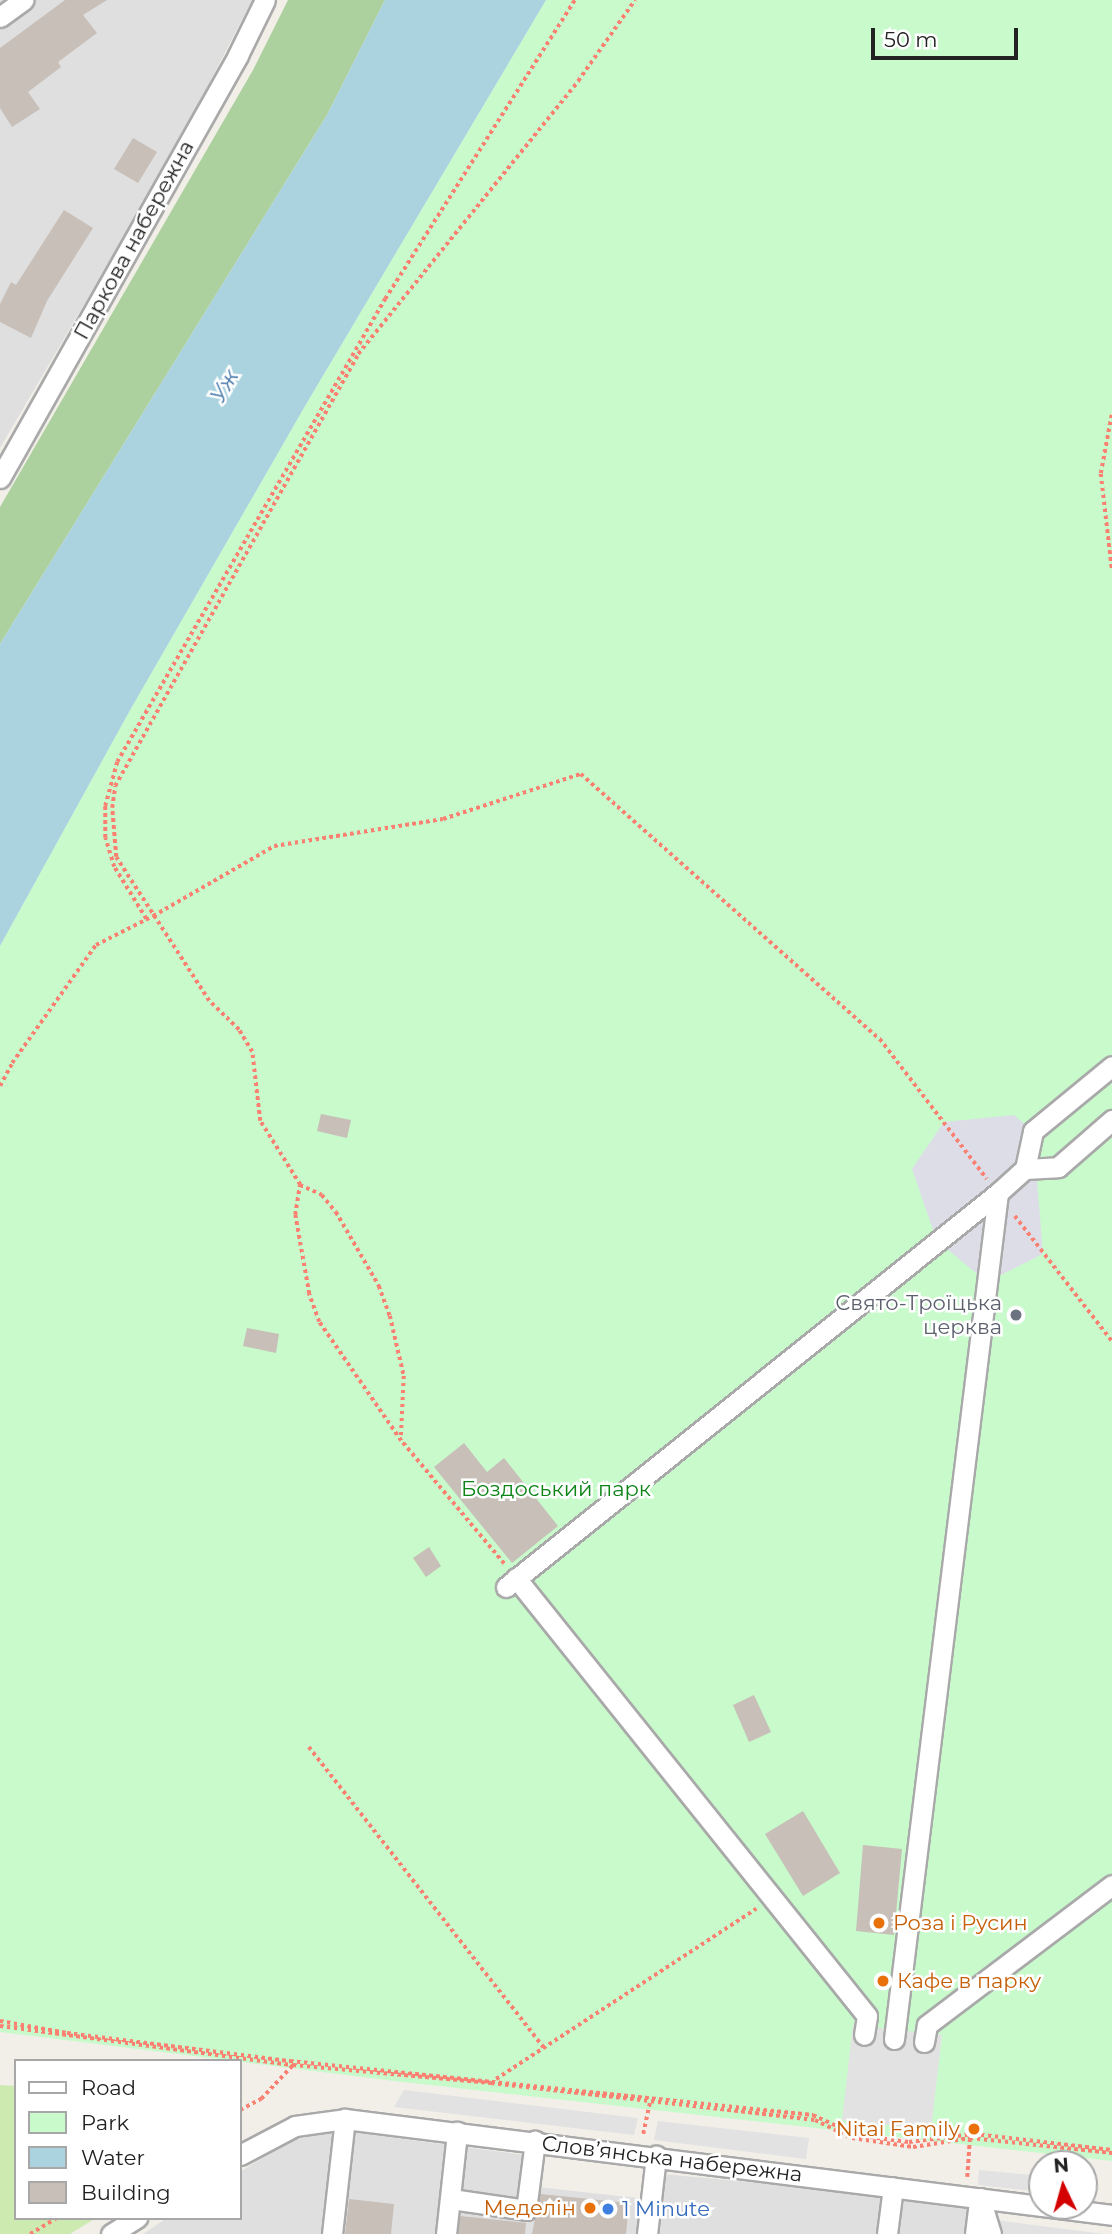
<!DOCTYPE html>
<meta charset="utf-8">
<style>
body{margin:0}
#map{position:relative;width:1112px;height:2234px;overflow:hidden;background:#f2efe9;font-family:Montserrat,sans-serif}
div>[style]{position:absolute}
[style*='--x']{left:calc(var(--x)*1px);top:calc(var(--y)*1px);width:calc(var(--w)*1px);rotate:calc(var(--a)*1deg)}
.residential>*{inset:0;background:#e0dfdf}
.grass>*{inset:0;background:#cdebb0}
.forest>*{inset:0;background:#add19e}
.park>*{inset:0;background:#c8facc}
.parking>*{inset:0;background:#e2e2e2}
.plaza>*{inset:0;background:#dddde8}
.water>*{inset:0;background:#aad3df}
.building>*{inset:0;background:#c7bfb8}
.path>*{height:3.5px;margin-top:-1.75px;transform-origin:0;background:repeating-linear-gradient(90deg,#fa8072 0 3.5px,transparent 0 7px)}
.roads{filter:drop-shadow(2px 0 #a9a9a9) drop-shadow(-2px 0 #a9a9a9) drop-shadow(0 2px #a9a9a9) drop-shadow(0 -2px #a9a9a9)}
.minor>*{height:19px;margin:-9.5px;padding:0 9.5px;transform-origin:9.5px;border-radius:9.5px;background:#fff}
.dots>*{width:19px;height:19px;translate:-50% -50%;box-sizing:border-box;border:4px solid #fff;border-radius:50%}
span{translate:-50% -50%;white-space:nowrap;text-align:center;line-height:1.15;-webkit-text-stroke:5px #fff;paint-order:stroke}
.street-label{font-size:21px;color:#222}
.worship-label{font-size:21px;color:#5b616d}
.right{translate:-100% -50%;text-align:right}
.park-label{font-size:21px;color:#0c8416}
.food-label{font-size:21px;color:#c56008}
.left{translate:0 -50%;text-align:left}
.shop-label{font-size:21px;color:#366cbe}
.water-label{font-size:23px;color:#4a7aab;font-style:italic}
.legend{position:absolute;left:14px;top:2059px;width:228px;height:161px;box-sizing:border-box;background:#fff;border:2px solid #a7a7a7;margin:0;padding:9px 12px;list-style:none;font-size:21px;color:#222}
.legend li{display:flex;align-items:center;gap:14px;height:35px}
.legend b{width:35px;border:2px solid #a7a7a7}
.north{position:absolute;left:1028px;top:2150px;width:70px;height:70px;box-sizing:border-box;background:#fff;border:2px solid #a7a7a7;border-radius:50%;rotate:355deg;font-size:19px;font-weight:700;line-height:28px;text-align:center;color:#222}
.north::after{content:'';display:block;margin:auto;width:24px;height:32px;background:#d40000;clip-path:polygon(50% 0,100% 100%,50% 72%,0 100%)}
.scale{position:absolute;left:871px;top:28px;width:147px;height:32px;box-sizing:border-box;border:4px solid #222;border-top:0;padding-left:9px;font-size:21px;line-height:24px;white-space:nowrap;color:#222;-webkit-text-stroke:5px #fff;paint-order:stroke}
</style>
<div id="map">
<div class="residential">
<i style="clip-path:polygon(0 0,252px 0,177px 146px,0 448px)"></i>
<i style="clip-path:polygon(334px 2130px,525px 2155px,528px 2186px,646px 2199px,644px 2234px,143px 2234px,167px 2218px,240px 2218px,240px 2172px,290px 2141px)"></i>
<i style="clip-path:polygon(662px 2174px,984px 2204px,981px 2234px,656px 2234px)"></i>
</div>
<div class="grass">
<i style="clip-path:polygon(0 2085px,16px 2086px,16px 2218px,96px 2218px,70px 2234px,0 2234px)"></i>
</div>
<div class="forest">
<i style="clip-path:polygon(288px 0,385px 0,327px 115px,0 644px,0 507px,253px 70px)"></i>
</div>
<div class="park">
<i style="clip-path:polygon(546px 0,1112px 0,1112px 2161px,394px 2081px,0 2032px,0 946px,129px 712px,305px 406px)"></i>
</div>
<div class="parking">
<i style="clip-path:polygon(853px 2025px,942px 2035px,931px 2130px,842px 2120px)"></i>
<i style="clip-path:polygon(404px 2090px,638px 2118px,634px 2135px,394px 2107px)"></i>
<i style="clip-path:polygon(658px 2121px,809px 2138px,806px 2159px,654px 2140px)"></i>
<i style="clip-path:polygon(979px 2170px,1042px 2176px,1042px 2192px,978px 2185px)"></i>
<i style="clip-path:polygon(987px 2219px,1104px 2234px,985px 2234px)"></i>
</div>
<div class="plaza">
<i style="clip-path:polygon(1014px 1115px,1033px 1131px,1043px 1254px,987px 1282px,937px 1241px,912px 1169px,944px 1122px)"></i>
</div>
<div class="water">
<i style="clip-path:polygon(385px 0,546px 0,305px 406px,129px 712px,0 946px,0 644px,327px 115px)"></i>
</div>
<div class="building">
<i style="clip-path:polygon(65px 0,107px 0,83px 15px,97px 33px,58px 62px,61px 67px,28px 92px,40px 109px,12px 127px,0 108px,0 48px)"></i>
<i style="clip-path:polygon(133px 138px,157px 152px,138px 183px,114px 169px)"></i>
<i style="clip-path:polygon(64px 210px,93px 228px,47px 301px,31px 338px,0 322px,0 304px,11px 282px,16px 285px)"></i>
<i style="clip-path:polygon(321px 1114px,351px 1120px,347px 1138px,317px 1131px)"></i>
<i style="clip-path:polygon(247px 1328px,279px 1334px,276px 1353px,243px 1346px)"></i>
<i style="clip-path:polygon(464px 1443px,487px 1472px,504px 1458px,558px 1526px,512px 1563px,434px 1467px)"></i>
<i style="clip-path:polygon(429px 1547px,441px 1566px,426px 1577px,413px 1558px)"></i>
<i style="clip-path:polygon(754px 1695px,771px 1732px,749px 1742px,733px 1705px)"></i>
<i style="clip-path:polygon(803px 1811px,840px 1873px,803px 1896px,765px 1834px)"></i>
<i style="clip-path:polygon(863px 1845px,902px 1849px,894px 1935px,856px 1931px)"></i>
<i style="clip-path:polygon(540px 2194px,629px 2203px,626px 2234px,532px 2234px)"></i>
<i style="clip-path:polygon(349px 2199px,394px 2204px,391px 2234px,345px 2234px)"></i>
<i style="clip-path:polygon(460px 2216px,526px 2223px,525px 2234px,458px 2234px)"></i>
</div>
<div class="path">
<i style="--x:1112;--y:415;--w:60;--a:100.6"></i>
<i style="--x:1101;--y:474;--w:96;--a:83.4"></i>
<i style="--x:146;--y:919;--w:61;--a:-121.6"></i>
<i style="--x:114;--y:867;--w:30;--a:-107"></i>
<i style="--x:105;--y:838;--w:32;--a:-90"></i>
<i style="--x:105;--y:806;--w:46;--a:-74.7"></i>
<i style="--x:117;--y:762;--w:535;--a:-59.94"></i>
<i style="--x:385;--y:299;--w:354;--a:-57.6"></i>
<i style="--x:0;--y:1086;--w:26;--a:-62"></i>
<i style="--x:12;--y:1063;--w:145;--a:-54.6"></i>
<i style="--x:96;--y:945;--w:64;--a:-27"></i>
<i style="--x:153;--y:916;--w:140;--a:-30"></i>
<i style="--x:274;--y:846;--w:171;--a:-9.1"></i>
<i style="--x:443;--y:819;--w:145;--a:-18.1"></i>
<i style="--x:581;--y:774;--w:400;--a:41.6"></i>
<i style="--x:880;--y:1039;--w:176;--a:52.6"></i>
<i style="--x:300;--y:1185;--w:24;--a:24"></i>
<i style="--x:322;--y:1195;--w:22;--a:51"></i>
<i style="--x:336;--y:1212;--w:86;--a:59.8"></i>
<i style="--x:379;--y:1286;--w:32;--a:70"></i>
<i style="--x:390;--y:1316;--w:62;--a:76.9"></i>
<i style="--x:404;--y:1376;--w:64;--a:92.7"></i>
<i style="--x:1015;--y:1216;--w:158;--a:52.2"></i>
<i style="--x:504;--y:1564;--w:160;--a:-129.9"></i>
<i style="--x:401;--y:1441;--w:145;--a:-124.6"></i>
<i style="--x:319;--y:1322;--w:30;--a:-110"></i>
<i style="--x:309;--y:1294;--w:80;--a:-100"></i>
<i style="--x:295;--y:1215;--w:30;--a:-81"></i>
<i style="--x:300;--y:1185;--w:75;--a:-122"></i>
<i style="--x:260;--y:1121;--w:69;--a:-96.6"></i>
<i style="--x:252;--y:1052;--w:26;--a:-121"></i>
<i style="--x:239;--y:1030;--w:42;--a:-136"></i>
<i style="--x:209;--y:1001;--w:171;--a:-122.9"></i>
<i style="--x:116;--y:857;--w:49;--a:-94.7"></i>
<i style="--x:112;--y:808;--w:22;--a:-82"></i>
<i style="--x:115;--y:786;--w:496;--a:-60.6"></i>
<i style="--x:358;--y:354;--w:351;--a:-51.1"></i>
<i style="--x:578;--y:81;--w:99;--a:-54.9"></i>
<i style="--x:309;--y:1747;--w:382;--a:52"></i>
<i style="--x:0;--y:2021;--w:68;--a:10.2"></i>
<i style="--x:67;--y:2033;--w:225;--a:7.2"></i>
<i style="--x:290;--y:2061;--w:526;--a:5.89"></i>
<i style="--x:813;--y:2115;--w:47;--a:24.9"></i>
<i style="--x:856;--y:2135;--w:53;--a:7.5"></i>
<i style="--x:909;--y:2142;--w:65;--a:-7"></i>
<i style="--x:974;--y:2134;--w:139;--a:6.6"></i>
<i style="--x:0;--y:2026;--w:296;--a:7.6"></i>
<i style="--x:293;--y:2065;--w:199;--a:5.2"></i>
<i style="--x:491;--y:2083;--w:326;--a:6.5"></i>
<i style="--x:815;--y:2120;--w:41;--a:25.9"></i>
<i style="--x:852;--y:2138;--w:62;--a:8.4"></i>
<i style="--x:913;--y:2147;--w:58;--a:-9"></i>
<i style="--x:970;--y:2138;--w:143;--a:6"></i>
<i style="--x:496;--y:2079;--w:311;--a:-33.2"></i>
<i style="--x:240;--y:2110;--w:24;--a:-28"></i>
<i style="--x:261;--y:2099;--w:47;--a:-46.7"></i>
<i style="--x:643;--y:2134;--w:34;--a:-78"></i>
<i style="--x:967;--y:2177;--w:39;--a:-86"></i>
<i style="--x:30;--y:2234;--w:31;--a:-31"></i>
</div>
<div class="roads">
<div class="minor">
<i style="--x:0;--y:17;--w:29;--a:-36"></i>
<i style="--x:0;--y:478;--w:485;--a:-60.6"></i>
<i style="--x:238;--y:55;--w:61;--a:-63.9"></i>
<i style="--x:1025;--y:1169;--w:33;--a:-3"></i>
<i style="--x:1058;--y:1167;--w:72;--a:-41"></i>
<i style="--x:516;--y:1578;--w:561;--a:51.29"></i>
<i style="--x:867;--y:2016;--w:19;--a:99"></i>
<i style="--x:506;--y:1587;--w:630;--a:-38.69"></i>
<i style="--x:998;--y:1193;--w:36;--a:-42"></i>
<i style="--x:1025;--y:1169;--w:39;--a:-78"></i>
<i style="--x:1033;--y:1131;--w:102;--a:-39.4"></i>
<i style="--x:894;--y:2039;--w:852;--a:-82.99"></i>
<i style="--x:924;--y:2042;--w:17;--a:-80"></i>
<i style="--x:927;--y:2025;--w:232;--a:-37.1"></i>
<i style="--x:240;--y:2155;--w:62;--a:-27.8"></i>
<i style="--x:295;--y:2126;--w:50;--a:-8"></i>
<i style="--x:345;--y:2119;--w:773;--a:7.13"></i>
<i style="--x:980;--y:2198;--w:38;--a:73"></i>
<i style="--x:451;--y:2199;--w:76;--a:8.3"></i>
<i style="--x:526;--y:2210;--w:70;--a:-82.6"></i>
<i style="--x:111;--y:2234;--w:31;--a:-32"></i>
<i style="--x:332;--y:2234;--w:116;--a:-83.6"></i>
<i style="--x:446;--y:2234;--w:103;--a:-83.8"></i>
<i style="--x:647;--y:2234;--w:79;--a:-83.4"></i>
<i style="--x:887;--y:2234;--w:47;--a:-82.7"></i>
<i style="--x:975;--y:2234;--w:31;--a:-83"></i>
</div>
</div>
<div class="dots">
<i style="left:1016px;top:1315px;background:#6b7280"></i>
<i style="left:879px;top:1923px;background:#e8710a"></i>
<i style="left:883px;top:1981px;background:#e8710a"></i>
<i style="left:974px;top:2129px;background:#e8710a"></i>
<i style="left:590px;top:2208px;background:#e8710a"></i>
<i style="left:608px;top:2209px;background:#3f7fe0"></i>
</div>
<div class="street-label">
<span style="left:134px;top:240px;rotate:-61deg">Паркова набережна</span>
<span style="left:672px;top:2159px;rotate:7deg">Словʼянська набережна</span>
</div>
<div class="worship-label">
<span class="right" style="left:1002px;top:1315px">Свято-Троїцька<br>церква</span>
</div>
<div class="park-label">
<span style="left:556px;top:1489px">Боздоський парк</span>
</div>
<div class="food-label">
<span class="left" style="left:893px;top:1923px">Роза і Русин</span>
<span class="left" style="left:897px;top:1981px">Кафе в парку</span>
<span class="right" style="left:960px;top:2129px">Nitai Family</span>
<span class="right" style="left:576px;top:2208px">Меделін</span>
</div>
<div class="shop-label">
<span class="left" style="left:622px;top:2209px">1 Minute</span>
</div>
<div class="water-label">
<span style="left:224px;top:386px;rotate:-60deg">Уж</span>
</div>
<ul class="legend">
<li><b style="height:9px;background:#fff"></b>Road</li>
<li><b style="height:19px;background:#c8facc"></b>Park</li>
<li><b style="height:19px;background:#aad3df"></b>Water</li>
<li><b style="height:19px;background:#c7bfb8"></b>Building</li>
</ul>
<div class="north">N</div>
<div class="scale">50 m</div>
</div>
